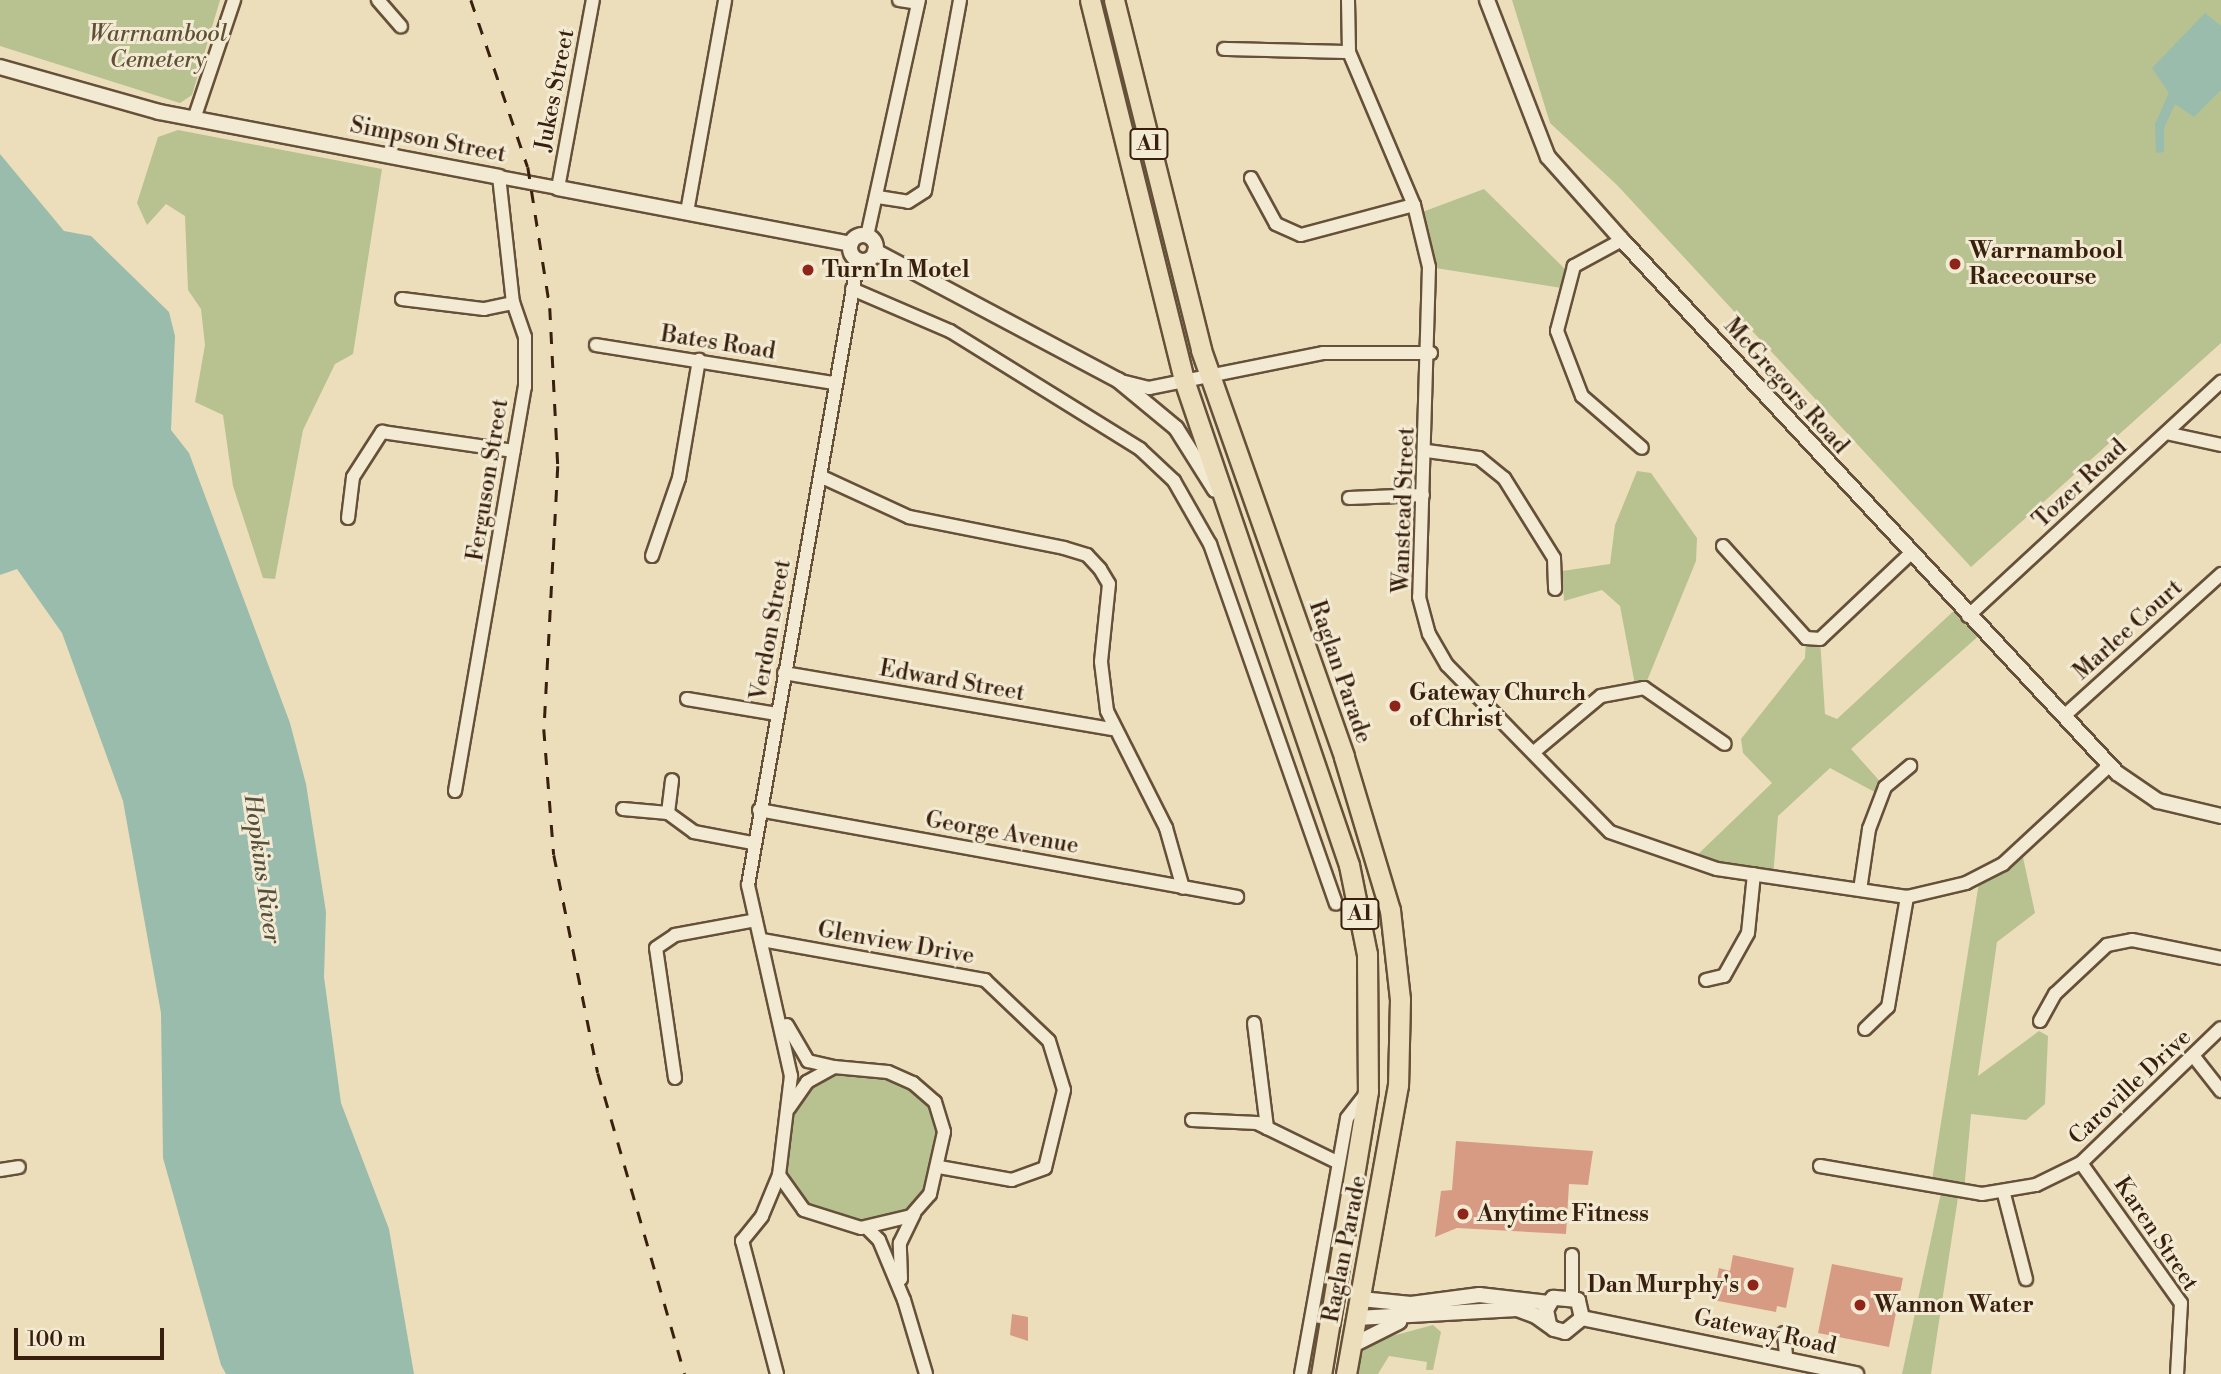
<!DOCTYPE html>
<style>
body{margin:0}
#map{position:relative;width:2221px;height:1374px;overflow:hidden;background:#ecdebb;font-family:"Libre Bodoni",serif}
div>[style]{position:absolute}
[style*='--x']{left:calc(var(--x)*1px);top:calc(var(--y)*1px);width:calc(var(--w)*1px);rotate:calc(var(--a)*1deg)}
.green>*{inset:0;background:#b8c190}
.water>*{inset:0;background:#99bcac}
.building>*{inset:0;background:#d79b84}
.roads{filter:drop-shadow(2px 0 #665039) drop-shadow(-2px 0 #665039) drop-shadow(0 2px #665039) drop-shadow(0 -2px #665039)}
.minor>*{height:12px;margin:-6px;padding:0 6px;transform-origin:6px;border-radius:6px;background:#f3ead3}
.tertiary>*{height:14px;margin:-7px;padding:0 7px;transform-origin:7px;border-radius:7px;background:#f3ead3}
.tertiary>.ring{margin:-7px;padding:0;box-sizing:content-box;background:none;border:14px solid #f3ead3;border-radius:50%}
.trunk>*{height:19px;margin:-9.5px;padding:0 9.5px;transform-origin:9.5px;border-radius:9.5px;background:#ecdebb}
.rail>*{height:2.5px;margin-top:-1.25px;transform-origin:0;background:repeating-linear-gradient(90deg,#39200e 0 12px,transparent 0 24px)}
.dots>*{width:19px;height:19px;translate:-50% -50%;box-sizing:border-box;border:4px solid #f3ead3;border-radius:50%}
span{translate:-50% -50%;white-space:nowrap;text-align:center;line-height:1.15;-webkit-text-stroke:6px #f3ead3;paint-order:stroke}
.shield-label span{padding:2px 5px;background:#f3ead3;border:2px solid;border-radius:5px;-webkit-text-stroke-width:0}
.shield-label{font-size:21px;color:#39200e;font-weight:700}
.park-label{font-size:23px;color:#5f5035;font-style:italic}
.street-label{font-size:23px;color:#39200e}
.poi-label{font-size:23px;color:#39200e;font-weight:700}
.left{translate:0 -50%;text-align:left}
.right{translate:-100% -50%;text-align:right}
.water-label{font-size:24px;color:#564f3d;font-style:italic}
.scale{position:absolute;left:14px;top:1328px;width:150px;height:32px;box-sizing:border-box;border:4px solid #39200e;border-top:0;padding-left:9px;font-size:21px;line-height:24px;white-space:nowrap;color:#39200e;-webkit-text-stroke:5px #f3ead3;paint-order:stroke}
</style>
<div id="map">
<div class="green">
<i style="clip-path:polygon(0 0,220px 0,192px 95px,180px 103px,0 46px)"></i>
<i style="clip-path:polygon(1512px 0,2221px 0,2221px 343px,1971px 567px,1617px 185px,1550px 123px)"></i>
<i style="clip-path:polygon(178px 130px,382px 169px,353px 354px,335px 364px,303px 430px,275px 579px,263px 578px,233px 486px,223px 415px,195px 402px,205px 345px,201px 309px,188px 290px,185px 216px,166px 204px,147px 225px,137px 203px,158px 137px)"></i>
<i style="clip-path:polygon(1484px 189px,1572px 276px,1568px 289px,1429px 267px,1417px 214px)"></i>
<i style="clip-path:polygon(1637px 471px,1651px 473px,1697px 538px,1696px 561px,1644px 688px,1636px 690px,1620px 606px,1602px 590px,1564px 601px,1562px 571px,1610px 564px,1615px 525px)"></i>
<i style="clip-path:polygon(1959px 606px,1983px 632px,1851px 749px,1885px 787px,1882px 796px,1830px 768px,1778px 816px,1773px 877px,1692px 860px,1772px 783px,1743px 753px,1741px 739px,1805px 658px,1806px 638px,1820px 639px,1825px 714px,1837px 719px)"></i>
<i style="clip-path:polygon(2021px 848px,2035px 913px,1997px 942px,1978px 1076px,2039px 1031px,2048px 1036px,2045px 1104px,2026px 1120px,1971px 1114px,1964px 1191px,1959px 1191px,1931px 1374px,1902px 1374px,1942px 1188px,1931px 1186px,1980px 876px)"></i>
<i style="clip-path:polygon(826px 1070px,888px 1072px,935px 1102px,944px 1132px,922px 1206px,867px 1228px,815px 1217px,779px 1175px,789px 1108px)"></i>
<i style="clip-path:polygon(1433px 1325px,1441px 1332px,1433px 1370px,1426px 1370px,1427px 1362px,1389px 1356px,1378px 1374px,1356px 1374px,1366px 1343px)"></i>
</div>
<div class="water">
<i style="clip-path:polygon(2205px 13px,2221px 26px,2221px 90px,2194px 117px,2175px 104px,2164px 128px,2164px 152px,2156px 153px,2155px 124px,2169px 93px,2152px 68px)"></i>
<i style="clip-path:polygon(0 154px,64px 231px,91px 236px,169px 312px,175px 336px,171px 430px,189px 453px,290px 723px,306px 784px,326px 912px,324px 977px,341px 1103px,389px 1229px,414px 1374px,226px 1374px,221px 1365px,163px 1158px,161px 1013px,123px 801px,62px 633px,17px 569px,0 575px)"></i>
</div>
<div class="building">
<i style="clip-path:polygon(1456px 1141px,1593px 1151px,1588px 1185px,1569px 1184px,1566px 1234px,1457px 1228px,1435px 1237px,1441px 1191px,1452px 1190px)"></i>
<i style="clip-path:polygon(1733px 1255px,1794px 1268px,1786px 1308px,1777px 1306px,1776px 1312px,1713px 1300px,1719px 1268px,1730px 1271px)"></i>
<i style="clip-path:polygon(1832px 1264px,1903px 1278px,1889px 1347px,1818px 1333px)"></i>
<i style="clip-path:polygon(1012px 1314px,1028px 1317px,1028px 1341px,1010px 1335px)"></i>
</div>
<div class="roads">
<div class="minor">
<i style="--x:378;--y:0;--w:35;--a:49"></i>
<i style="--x:899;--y:0;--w:19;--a:9"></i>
<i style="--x:1348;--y:0;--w:52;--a:88.9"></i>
<i style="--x:1349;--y:52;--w:166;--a:67"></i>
<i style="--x:1414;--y:205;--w:64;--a:76.4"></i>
<i style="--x:1429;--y:267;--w:330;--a:91.7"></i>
<i style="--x:1419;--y:597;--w:38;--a:75"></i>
<i style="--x:1429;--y:634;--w:36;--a:60"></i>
<i style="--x:1447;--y:665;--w:233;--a:45.7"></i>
<i style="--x:1610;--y:832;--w:113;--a:19.1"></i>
<i style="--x:1717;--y:869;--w:192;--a:8.4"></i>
<i style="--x:1907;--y:897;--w:61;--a:-13.3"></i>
<i style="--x:1966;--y:883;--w:42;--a:-27.2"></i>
<i style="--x:2003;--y:864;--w:146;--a:-42.8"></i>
<i style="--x:1224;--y:49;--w:125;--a:1.4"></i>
<i style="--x:194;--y:119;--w:126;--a:-71.4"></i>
<i style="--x:1251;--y:178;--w:52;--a:61.5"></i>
<i style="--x:1276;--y:224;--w:27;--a:24"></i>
<i style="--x:1301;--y:235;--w:117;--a:-14.9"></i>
<i style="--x:878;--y:197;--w:30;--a:9"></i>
<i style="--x:908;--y:202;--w:20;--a:-33"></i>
<i style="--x:925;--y:191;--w:194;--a:-79.6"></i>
<i style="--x:687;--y:212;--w:215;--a:-79.8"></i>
<i style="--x:867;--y:236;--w:242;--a:-77.6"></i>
<i style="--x:1622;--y:240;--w:55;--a:151.6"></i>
<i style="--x:1574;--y:266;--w:67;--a:104.7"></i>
<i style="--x:1557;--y:331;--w:70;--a:69"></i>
<i style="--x:1582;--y:396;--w:79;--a:40.9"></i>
<i style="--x:852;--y:289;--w:107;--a:23.2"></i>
<i style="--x:950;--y:331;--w:224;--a:31.8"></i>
<i style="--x:1140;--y:449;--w:47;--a:43.3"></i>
<i style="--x:1174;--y:481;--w:73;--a:60.3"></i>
<i style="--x:1210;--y:544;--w:381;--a:70.7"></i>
<i style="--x:402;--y:299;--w:83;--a:7"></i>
<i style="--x:484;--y:309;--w:30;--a:-12"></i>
<i style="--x:596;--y:345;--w:240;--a:9.1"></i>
<i style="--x:1121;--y:381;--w:29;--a:14"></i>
<i style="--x:1149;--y:388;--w:177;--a:-11.4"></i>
<i style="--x:1323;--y:353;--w:108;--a:0"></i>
<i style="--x:2166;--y:433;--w:56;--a:12.3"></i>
<i style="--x:1427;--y:451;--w:52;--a:7.7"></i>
<i style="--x:1479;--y:458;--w:32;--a:39"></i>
<i style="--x:1504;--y:478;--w:94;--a:58"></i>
<i style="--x:1554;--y:558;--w:31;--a:88"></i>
<i style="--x:822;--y:477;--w:96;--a:24.7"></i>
<i style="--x:909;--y:517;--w:158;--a:11.3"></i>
<i style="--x:1064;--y:548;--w:24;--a:17"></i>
<i style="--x:1087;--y:555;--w:19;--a:47"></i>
<i style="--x:1100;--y:569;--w:17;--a:59"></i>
<i style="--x:1109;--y:584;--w:78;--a:95.9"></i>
<i style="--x:1101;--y:662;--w:49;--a:83"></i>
<i style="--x:1107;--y:711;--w:131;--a:63.2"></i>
<i style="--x:1166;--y:828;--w:62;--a:74.2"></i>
<i style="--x:1349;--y:498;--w:74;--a:-2.3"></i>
<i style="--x:348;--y:518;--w:41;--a:-83"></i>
<i style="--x:353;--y:477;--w:54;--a:-57.2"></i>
<i style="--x:382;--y:432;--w:133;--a:8.2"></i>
<i style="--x:1723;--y:546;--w:124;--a:47.9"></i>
<i style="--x:1806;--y:638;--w:14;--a:4"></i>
<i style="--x:1820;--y:639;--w:124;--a:-43.4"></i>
<i style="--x:652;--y:556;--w:83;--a:-70.9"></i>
<i style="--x:679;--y:478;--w:120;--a:-80.4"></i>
<i style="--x:1968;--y:616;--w:345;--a:-42.8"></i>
<i style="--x:784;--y:673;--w:333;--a:9.7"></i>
<i style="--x:687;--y:699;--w:91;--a:9.5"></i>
<i style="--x:2064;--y:716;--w:212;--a:-42.1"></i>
<i style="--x:1534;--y:752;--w:87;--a:-39.9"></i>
<i style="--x:1601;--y:696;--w:44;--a:-10.5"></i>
<i style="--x:1644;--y:688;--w:98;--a:34.7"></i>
<i style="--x:455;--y:791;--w:410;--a:-80.2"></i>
<i style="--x:525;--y:387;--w:50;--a:-90"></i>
<i style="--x:525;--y:337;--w:36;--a:-109"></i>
<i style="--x:513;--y:303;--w:127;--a:-96.3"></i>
<i style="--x:499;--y:177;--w:60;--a:10.6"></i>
<i style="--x:558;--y:188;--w:191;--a:-79.5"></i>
<i style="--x:623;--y:809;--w:45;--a:5.1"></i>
<i style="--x:668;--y:813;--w:32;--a:36"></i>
<i style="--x:694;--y:832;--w:60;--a:10.6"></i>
<i style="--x:759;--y:810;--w:486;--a:10.3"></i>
<i style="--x:668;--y:813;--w:33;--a:-83"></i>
<i style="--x:1860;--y:890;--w:62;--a:-81.6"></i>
<i style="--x:1869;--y:829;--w:45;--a:-69.1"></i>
<i style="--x:1885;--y:787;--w:33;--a:-40"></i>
<i style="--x:762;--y:940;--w:227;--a:10.2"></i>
<i style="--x:985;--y:980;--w:88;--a:43.6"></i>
<i style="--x:1049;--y:1041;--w:51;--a:73"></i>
<i style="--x:1064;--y:1090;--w:80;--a:103.7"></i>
<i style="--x:1045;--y:1168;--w:35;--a:160"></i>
<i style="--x:1012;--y:1180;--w:74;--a:-169.9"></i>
<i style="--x:1706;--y:980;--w:18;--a:-13"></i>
<i style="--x:1724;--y:976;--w:49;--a:-60.8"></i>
<i style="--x:1748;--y:933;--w:59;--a:-84.2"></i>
<i style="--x:2040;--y:1021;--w:31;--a:-61"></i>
<i style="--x:2055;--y:994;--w:71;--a:-43.3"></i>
<i style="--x:2107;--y:945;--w:25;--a:-11"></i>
<i style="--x:2132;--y:940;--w:91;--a:11.4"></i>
<i style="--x:1254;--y:1023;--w:106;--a:82.9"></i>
<i style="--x:787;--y:1025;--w:42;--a:59.7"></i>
<i style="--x:808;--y:1061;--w:27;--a:13"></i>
<i style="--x:1865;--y:1029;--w:32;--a:-44"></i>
<i style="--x:1888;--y:1007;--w:112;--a:-80.2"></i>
<i style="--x:2195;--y:1058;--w:42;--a:51.8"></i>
<i style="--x:675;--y:1078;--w:131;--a:-98.3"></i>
<i style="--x:656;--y:948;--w:23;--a:-34"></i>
<i style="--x:675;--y:935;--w:82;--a:-10.5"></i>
<i style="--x:789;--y:1108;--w:32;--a:-55"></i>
<i style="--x:807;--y:1082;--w:31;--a:-29"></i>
<i style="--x:834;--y:1067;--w:54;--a:5.3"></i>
<i style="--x:888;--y:1072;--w:27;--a:24"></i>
<i style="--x:913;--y:1083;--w:29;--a:41"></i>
<i style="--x:935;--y:1102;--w:31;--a:73"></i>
<i style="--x:944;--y:1132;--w:64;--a:102.7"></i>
<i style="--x:930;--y:1194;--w:29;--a:131"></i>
<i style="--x:911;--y:1216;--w:51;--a:166.5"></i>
<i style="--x:861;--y:1228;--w:60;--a:-162.5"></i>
<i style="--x:804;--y:1210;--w:43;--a:-125.5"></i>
<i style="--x:779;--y:1175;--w:100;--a:-83.1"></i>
<i style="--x:791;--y:1076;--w:196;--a:-102.7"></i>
<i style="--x:748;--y:885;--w:635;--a:-80.02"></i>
<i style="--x:1192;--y:1120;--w:65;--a:2.6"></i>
<i style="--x:1257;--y:1123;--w:91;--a:26"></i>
<i style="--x:2081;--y:1163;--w:172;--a:54.5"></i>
<i style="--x:2181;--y:1303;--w:71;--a:93.2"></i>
<i style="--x:1820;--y:1166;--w:164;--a:9.8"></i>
<i style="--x:1982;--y:1194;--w:55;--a:-9.5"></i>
<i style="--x:2036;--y:1185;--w:50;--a:-26.1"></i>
<i style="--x:2081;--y:1163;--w:194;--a:-44"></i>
<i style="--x:0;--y:1170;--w:19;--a:-9"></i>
<i style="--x:2004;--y:1194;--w:88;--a:75.5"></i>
<i style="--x:867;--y:1228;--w:17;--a:45"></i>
<i style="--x:879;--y:1240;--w:65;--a:67.4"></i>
<i style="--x:904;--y:1300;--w:77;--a:73.4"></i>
<i style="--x:1572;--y:1255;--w:41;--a:90"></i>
<i style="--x:901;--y:1279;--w:36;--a:-92"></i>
<i style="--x:900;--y:1243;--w:32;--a:-64"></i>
<i style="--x:1784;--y:1333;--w:25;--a:85"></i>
<i style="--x:777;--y:1374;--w:138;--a:-104.7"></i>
<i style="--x:742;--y:1241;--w:32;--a:-51"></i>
<i style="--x:762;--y:1216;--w:44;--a:-67.5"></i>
<i style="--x:1301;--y:1374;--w:260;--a:-79.8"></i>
<i style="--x:1347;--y:1118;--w:34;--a:-52"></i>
</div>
<div class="tertiary">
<i style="--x:1487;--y:0;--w:168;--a:68.8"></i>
<i style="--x:1548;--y:157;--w:111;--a:48.3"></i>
<i style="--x:1622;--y:240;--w:727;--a:47.12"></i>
<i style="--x:2117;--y:773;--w:50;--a:34.3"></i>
<i style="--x:2158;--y:801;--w:65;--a:13.4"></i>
<i style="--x:0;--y:67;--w:165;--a:15.8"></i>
<i style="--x:159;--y:112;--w:346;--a:10.8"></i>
<i style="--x:558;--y:188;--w:298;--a:10.8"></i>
<i class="ring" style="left:850px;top:235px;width:12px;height:12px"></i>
<i style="--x:875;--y:251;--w:275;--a:28"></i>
<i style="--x:1118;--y:380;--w:75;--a:39.6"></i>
<i style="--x:1176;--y:428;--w:73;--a:57.8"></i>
<i style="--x:1361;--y:1299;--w:50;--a:5.7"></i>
<i style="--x:1411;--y:1304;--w:69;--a:-7.5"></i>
<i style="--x:1479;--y:1295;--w:70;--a:6.5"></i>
<i style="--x:1357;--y:1318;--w:160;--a:-3.2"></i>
<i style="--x:1517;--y:1309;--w:20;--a:20"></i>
<i style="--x:1536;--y:1316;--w:22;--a:36"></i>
<i style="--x:1554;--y:1329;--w:11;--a:15"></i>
<i style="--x:1565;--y:1332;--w:22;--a:-39"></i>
<i style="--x:1582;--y:1318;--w:18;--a:-103"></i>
<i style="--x:1578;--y:1300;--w:25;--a:-175"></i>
<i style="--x:1553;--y:1298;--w:14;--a:120"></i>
<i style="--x:1546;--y:1310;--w:14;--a:78"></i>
<i style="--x:1582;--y:1318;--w:280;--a:11.6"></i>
<i style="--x:1351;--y:1346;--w:54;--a:-26.6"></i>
</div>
<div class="trunk">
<i style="--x:1090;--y:0;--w:391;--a:76.1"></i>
<i style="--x:1184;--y:380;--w:512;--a:71.21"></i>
<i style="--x:1349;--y:865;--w:91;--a:78.6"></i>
<i style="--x:1367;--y:954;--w:137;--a:89.6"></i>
<i style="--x:1368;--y:1091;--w:287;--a:99.4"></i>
<i style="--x:1114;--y:0;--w:361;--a:76"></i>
<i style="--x:1201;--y:350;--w:431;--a:70.6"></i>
<i style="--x:1344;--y:757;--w:160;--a:73.3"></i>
<i style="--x:1390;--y:910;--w:90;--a:83.6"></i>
<i style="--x:1400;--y:999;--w:86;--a:91.3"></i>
<i style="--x:1398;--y:1085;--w:294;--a:100.2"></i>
</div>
</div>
<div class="rail">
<i style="--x:471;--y:0;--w:176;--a:71.2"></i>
<i style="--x:528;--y:167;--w:143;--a:81.1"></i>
<i style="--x:550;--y:308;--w:158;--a:87.1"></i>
<i style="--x:558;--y:466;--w:263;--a:93"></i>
<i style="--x:544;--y:729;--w:126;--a:85.5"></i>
<i style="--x:554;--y:855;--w:222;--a:78.6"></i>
<i style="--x:598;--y:1073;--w:313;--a:73.9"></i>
</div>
<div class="dots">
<i style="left:1955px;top:264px;background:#8f2418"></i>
<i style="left:808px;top:270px;background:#8f2418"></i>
<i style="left:1395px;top:706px;background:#8f2418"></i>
<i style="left:1463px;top:1214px;background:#8f2418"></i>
<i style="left:1753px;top:1285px;background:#8f2418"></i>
<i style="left:1860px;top:1305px;background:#8f2418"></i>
</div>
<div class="shield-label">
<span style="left:1149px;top:144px">A1</span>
<span style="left:1360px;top:914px">A1</span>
</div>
<div class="park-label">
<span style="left:158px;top:47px">Warrnambool<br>Cemetery</span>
</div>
<div class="street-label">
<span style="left:555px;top:90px;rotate:-79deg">Jukes Street</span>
<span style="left:428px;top:140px;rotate:11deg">Simpson Street</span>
<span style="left:718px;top:343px;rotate:9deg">Bates Road</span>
<span style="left:1786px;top:386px;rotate:48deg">McGregors Road</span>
<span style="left:488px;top:480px;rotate:-81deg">Ferguson Street</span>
<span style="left:2080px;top:484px;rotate:-43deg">Tozer Road</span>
<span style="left:1404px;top:510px;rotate:-88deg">Wanstead Street</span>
<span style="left:771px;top:630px;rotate:-80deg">Verdon Street</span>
<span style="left:2128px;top:630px;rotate:-42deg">Marlee Court</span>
<span style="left:1340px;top:672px;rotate:71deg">Raglan Parade</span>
<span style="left:952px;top:681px;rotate:10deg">Edward Street</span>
<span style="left:1002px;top:833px;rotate:10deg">George Avenue</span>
<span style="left:896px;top:943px;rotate:10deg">Glenview Drive</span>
<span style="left:2130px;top:1087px;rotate:-43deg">Caroville Drive</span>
<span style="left:2156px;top:1234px;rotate:56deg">Karen Street</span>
<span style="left:1345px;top:1249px;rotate:-79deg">Raglan Parade</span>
<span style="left:1765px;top:1332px;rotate:12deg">Gateway Road</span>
</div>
<div class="poi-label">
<span class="left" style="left:1969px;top:264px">Warrnambool<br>Racecourse</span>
<span class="left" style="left:822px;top:270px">Turn In Motel</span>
<span class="left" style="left:1409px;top:706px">Gateway Church<br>of Christ</span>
<span class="left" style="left:1477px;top:1214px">Anytime Fitness</span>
<span class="right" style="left:1739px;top:1285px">Dan Murphy's</span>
<span class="left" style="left:1874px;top:1305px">Wannon Water</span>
</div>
<div class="water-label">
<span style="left:261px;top:869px;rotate:82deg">Hopkins River</span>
</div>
<div class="scale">100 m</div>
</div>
